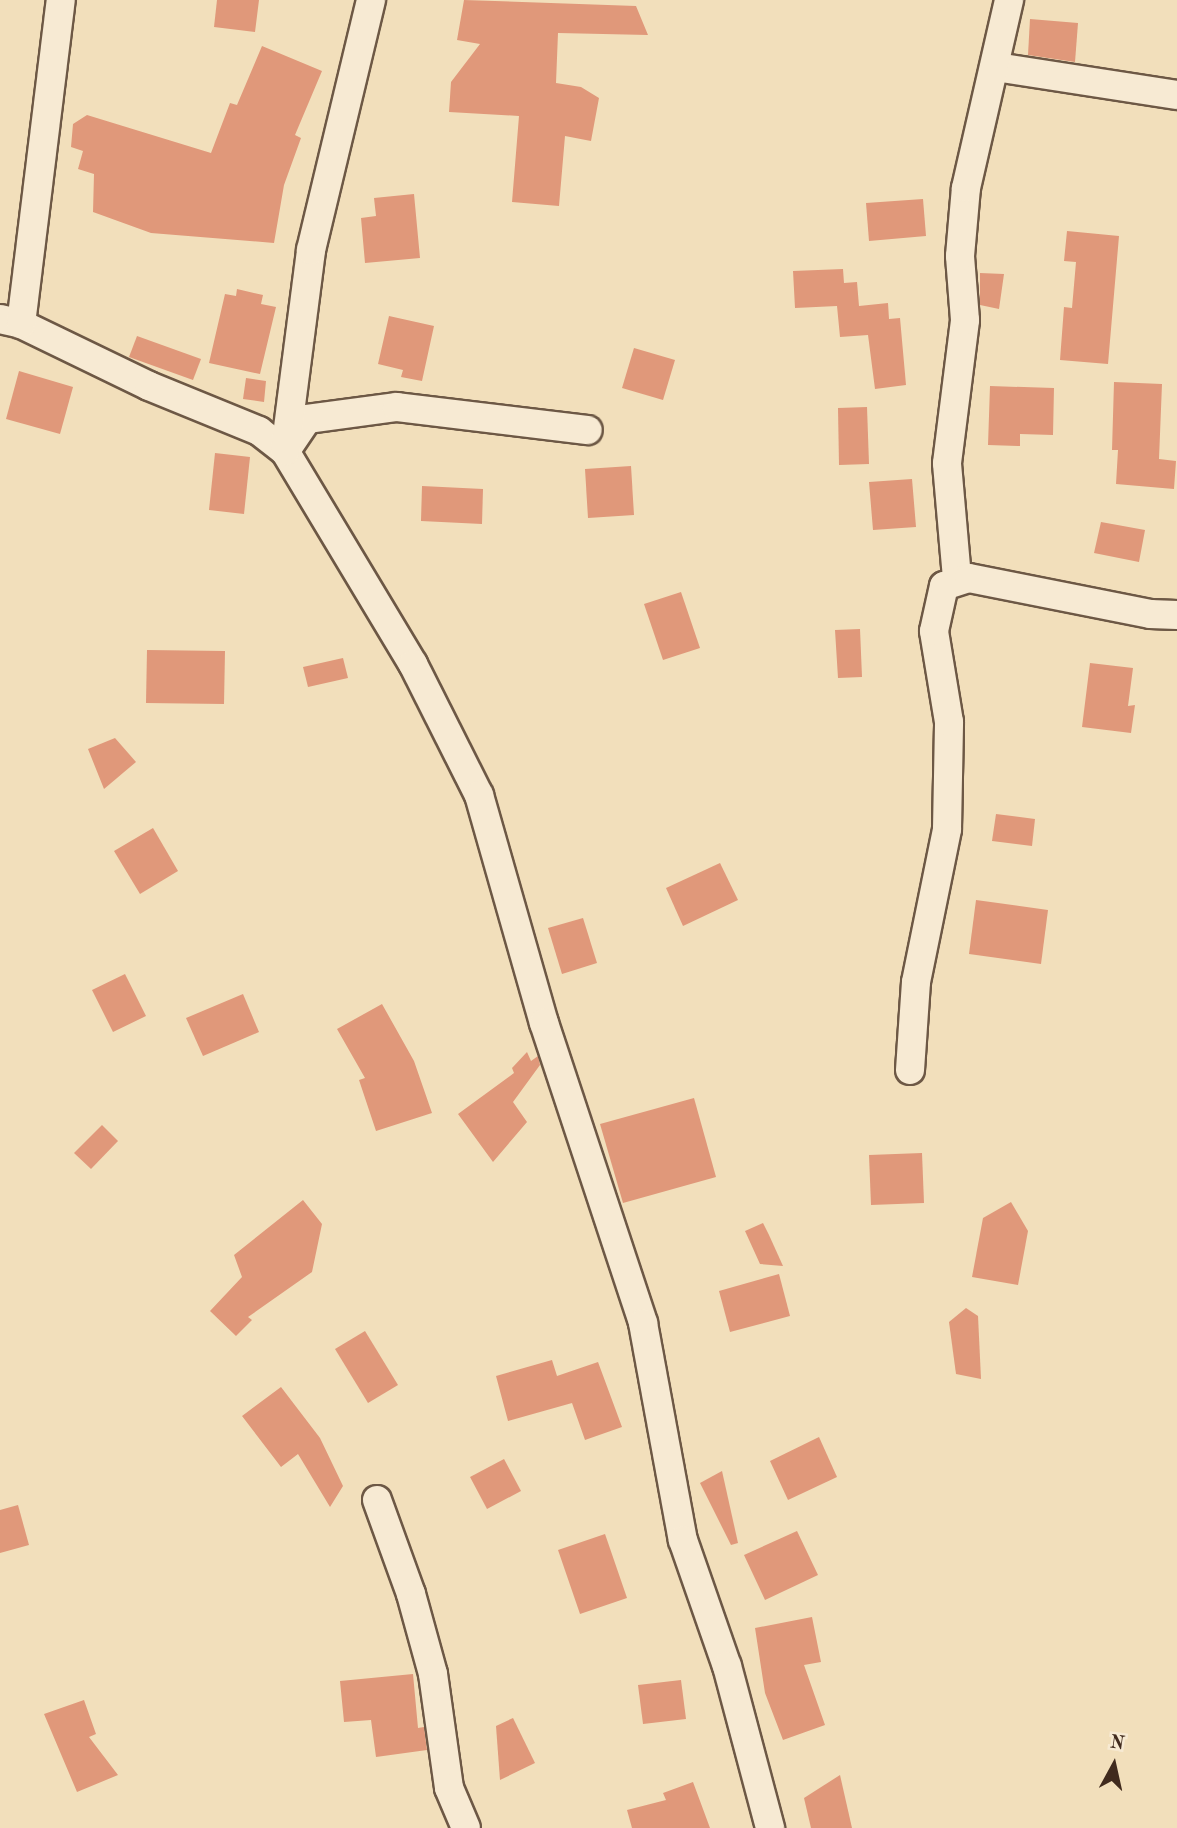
<!DOCTYPE html>
<style>
body{margin:0}
#map{position:relative;width:1177px;height:1828px;overflow:hidden;background:#f2dfbb;font-family:"Old Standard TT",serif}
div>[style]{position:absolute}
[style*='--x']{left:calc(var(--x)*1px);top:calc(var(--y)*1px);width:calc(var(--w)*1px);rotate:calc(var(--a)*1deg)}
.building>*{inset:0;background:#e0987a}
.roads{filter:drop-shadow(2px 0 #6d5845) drop-shadow(-2px 0 #6d5845) drop-shadow(0 2px #6d5845) drop-shadow(0 -2px #6d5845)}
.street>*{height:28px;margin:-14px;padding:0 14px;transform-origin:14px;border-radius:14px;background:#f7ead3}
span{translate:-50% -50%;white-space:nowrap;text-align:center;line-height:1.15;-webkit-text-stroke:7px #f7ead3;paint-order:stroke}
.north{position:absolute;left:1079px;top:1730px;width:70px;height:70px;-webkit-text-stroke:5px #f7ead3;paint-order:stroke;rotate:8deg;font-size:19px;font-weight:700;line-height:28px;text-align:center;color:#412b1e}
.north::after{content:'';display:block;margin:auto;width:24px;height:32px;background:#412b1e;clip-path:polygon(50% 0,100% 100%,50% 72%,0 100%)}
</style>
<div id="map">
<div class="building">
<i style="clip-path:polygon(217px 0,259px 0,255px 32px,214px 27px)"></i>
<i style="clip-path:polygon(464px 0,636px 6px,648px 35px,558px 33px,556px 83px,581px 87px,599px 98px,591px 141px,565px 136px,559px 206px,512px 202px,519px 116px,449px 112px,451px 82px,480px 44px,457px 40px)"></i>
<i style="clip-path:polygon(1030px 19px,1078px 23px,1075px 62px,1028px 55px)"></i>
<i style="clip-path:polygon(262px 46px,322px 71px,295px 135px,301px 138px,284px 185px,274px 243px,151px 233px,93px 212px,94px 174px,78px 169px,83px 151px,71px 147px,73px 124px,87px 115px,211px 153px,230px 103px,237px 105px)"></i>
<i style="clip-path:polygon(414px 194px,420px 258px,365px 263px,361px 218px,376px 216px,374px 198px)"></i>
<i style="clip-path:polygon(923px 199px,926px 236px,869px 241px,866px 203px)"></i>
<i style="clip-path:polygon(1067px 231px,1119px 236px,1108px 364px,1060px 360px,1064px 307px,1072px 308px,1076px 262px,1064px 261px)"></i>
<i style="clip-path:polygon(843px 269px,844px 283px,857px 282px,859px 306px,888px 303px,889px 319px,900px 318px,906px 385px,875px 389px,868px 335px,840px 337px,837px 306px,795px 308px,793px 271px)"></i>
<i style="clip-path:polygon(980px 273px,1004px 274px,999px 309px,980px 305px)"></i>
<i style="clip-path:polygon(237px 289px,263px 295px,261px 304px,276px 307px,260px 374px,209px 363px,225px 294px,236px 296px)"></i>
<i style="clip-path:polygon(389px 316px,434px 326px,422px 381px,401px 377px,403px 370px,378px 364px)"></i>
<i style="clip-path:polygon(137px 336px,201px 359px,193px 380px,129px 357px)"></i>
<i style="clip-path:polygon(634px 348px,675px 360px,663px 400px,622px 388px)"></i>
<i style="clip-path:polygon(19px 371px,73px 387px,60px 434px,6px 419px)"></i>
<i style="clip-path:polygon(246px 378px,266px 381px,264px 402px,243px 399px)"></i>
<i style="clip-path:polygon(1114px 382px,1162px 384px,1159px 459px,1176px 461px,1174px 489px,1116px 484px,1118px 450px,1112px 450px)"></i>
<i style="clip-path:polygon(990px 386px,1054px 388px,1053px 435px,1020px 434px,1020px 446px,988px 445px)"></i>
<i style="clip-path:polygon(867px 407px,869px 464px,839px 465px,838px 408px)"></i>
<i style="clip-path:polygon(215px 453px,250px 457px,244px 514px,209px 510px)"></i>
<i style="clip-path:polygon(631px 466px,634px 515px,588px 518px,585px 469px)"></i>
<i style="clip-path:polygon(912px 479px,916px 527px,873px 530px,869px 482px)"></i>
<i style="clip-path:polygon(422px 486px,483px 489px,482px 524px,421px 521px)"></i>
<i style="clip-path:polygon(1101px 522px,1145px 530px,1139px 562px,1094px 553px)"></i>
<i style="clip-path:polygon(681px 592px,700px 648px,663px 660px,644px 604px)"></i>
<i style="clip-path:polygon(860px 629px,862px 677px,838px 678px,835px 630px)"></i>
<i style="clip-path:polygon(147px 650px,225px 651px,224px 704px,146px 703px)"></i>
<i style="clip-path:polygon(343px 658px,348px 678px,308px 687px,303px 667px)"></i>
<i style="clip-path:polygon(1090px 663px,1133px 668px,1128px 706px,1135px 705px,1131px 733px,1082px 727px)"></i>
<i style="clip-path:polygon(115px 738px,136px 762px,104px 789px,88px 749px)"></i>
<i style="clip-path:polygon(996px 814px,1035px 819px,1032px 846px,992px 841px)"></i>
<i style="clip-path:polygon(153px 828px,178px 871px,140px 894px,114px 851px)"></i>
<i style="clip-path:polygon(720px 863px,738px 900px,683px 926px,666px 888px)"></i>
<i style="clip-path:polygon(976px 900px,1048px 910px,1041px 964px,969px 954px)"></i>
<i style="clip-path:polygon(583px 918px,597px 963px,562px 974px,548px 928px)"></i>
<i style="clip-path:polygon(125px 974px,146px 1016px,113px 1032px,92px 990px)"></i>
<i style="clip-path:polygon(243px 994px,259px 1032px,203px 1056px,186px 1018px)"></i>
<i style="clip-path:polygon(382px 1004px,414px 1061px,432px 1113px,376px 1131px,359px 1080px,365px 1078px,337px 1029px)"></i>
<i style="clip-path:polygon(527px 1052px,531px 1061px,538px 1056px,540px 1065px,513px 1102px,527px 1122px,493px 1162px,458px 1114px,514px 1073px,512px 1068px)"></i>
<i style="clip-path:polygon(694px 1098px,716px 1177px,623px 1203px,600px 1124px)"></i>
<i style="clip-path:polygon(102px 1125px,118px 1141px,91px 1169px,74px 1153px)"></i>
<i style="clip-path:polygon(922px 1153px,924px 1203px,871px 1205px,869px 1155px)"></i>
<i style="clip-path:polygon(303px 1200px,322px 1224px,312px 1272px,248px 1317px,252px 1320px,236px 1336px,210px 1311px,242px 1277px,234px 1255px)"></i>
<i style="clip-path:polygon(1011px 1202px,1028px 1231px,1018px 1285px,972px 1277px,983px 1218px)"></i>
<i style="clip-path:polygon(763px 1223px,769px 1235px,783px 1266px,760px 1264px,745px 1231px)"></i>
<i style="clip-path:polygon(779px 1274px,790px 1316px,730px 1332px,719px 1291px)"></i>
<i style="clip-path:polygon(966px 1308px,978px 1316px,981px 1379px,956px 1374px,949px 1322px)"></i>
<i style="clip-path:polygon(365px 1331px,398px 1385px,368px 1403px,335px 1349px)"></i>
<i style="clip-path:polygon(552px 1360px,557px 1376px,598px 1362px,622px 1427px,585px 1440px,572px 1403px,508px 1421px,496px 1376px)"></i>
<i style="clip-path:polygon(281px 1387px,320px 1438px,343px 1486px,330px 1507px,298px 1454px,281px 1467px,242px 1416px)"></i>
<i style="clip-path:polygon(819px 1437px,837px 1477px,788px 1500px,770px 1461px)"></i>
<i style="clip-path:polygon(504px 1459px,521px 1491px,487px 1509px,470px 1477px)"></i>
<i style="clip-path:polygon(722px 1471px,738px 1543px,731px 1545px,700px 1483px)"></i>
<i style="clip-path:polygon(18px 1505px,29px 1545px,0 1553px,0 1510px)"></i>
<i style="clip-path:polygon(797px 1531px,818px 1575px,765px 1600px,744px 1555px)"></i>
<i style="clip-path:polygon(605px 1534px,627px 1598px,580px 1614px,558px 1550px)"></i>
<i style="clip-path:polygon(812px 1617px,821px 1662px,804px 1665px,825px 1725px,783px 1740px,765px 1693px,755px 1628px)"></i>
<i style="clip-path:polygon(413px 1674px,418px 1728px,424px 1727px,427px 1750px,376px 1757px,371px 1720px,344px 1722px,340px 1681px)"></i>
<i style="clip-path:polygon(681px 1680px,686px 1719px,643px 1724px,638px 1685px)"></i>
<i style="clip-path:polygon(84px 1700px,96px 1734px,89px 1737px,118px 1775px,77px 1792px,44px 1714px)"></i>
<i style="clip-path:polygon(513px 1718px,535px 1763px,500px 1780px,496px 1726px)"></i>
<i style="clip-path:polygon(840px 1775px,852px 1828px,811px 1828px,804px 1798px)"></i>
<i style="clip-path:polygon(693px 1782px,710px 1828px,632px 1828px,627px 1810px,666px 1800px,663px 1793px)"></i>
</div>
<div class="roads">
<div class="street">
<i style="--x:996;--y:67;--w:183;--a:8.8"></i>
<i style="--x:0;--y:319;--w:22;--a:13"></i>
<i style="--x:21;--y:324;--w:142;--a:25.8"></i>
<i style="--x:149;--y:386;--w:119;--a:22.2"></i>
<i style="--x:259;--y:431;--w:33;--a:38"></i>
<i style="--x:285;--y:451;--w:249;--a:59"></i>
<i style="--x:413;--y:664;--w:147;--a:63.3"></i>
<i style="--x:479;--y:795;--w:237;--a:74.1"></i>
<i style="--x:544;--y:1023;--w:316;--a:71.7"></i>
<i style="--x:643;--y:1323;--w:221;--a:79.6"></i>
<i style="--x:683;--y:1540;--w:133;--a:70.8"></i>
<i style="--x:727;--y:1666;--w:168;--a:75.1"></i>
<i style="--x:21;--y:324;--w:326;--a:-83"></i>
<i style="--x:287;--y:449;--w:36;--a:-56"></i>
<i style="--x:307;--y:419;--w:91;--a:-7.6"></i>
<i style="--x:397;--y:407;--w:192;--a:6.9"></i>
<i style="--x:285;--y:451;--w:203;--a:-82.6"></i>
<i style="--x:311;--y:250;--w:257;--a:-76.5"></i>
<i style="--x:957;--y:578;--w:115;--a:-95"></i>
<i style="--x:947;--y:463;--w:144;--a:-82.8"></i>
<i style="--x:965;--y:320;--w:64;--a:-94.5"></i>
<i style="--x:960;--y:256;--w:68;--a:-85"></i>
<i style="--x:966;--y:188;--w:193;--a:-77.1"></i>
<i style="--x:910;--y:1070;--w:88;--a:-86.1"></i>
<i style="--x:916;--y:982;--w:156;--a:-78.5"></i>
<i style="--x:947;--y:829;--w:107;--a:-88.9"></i>
<i style="--x:949;--y:722;--w:92;--a:-99.4"></i>
<i style="--x:934;--y:631;--w:46;--a:-77.5"></i>
<i style="--x:944;--y:586;--w:26;--a:-18"></i>
<i style="--x:969;--y:578;--w:185;--a:11.2"></i>
<i style="--x:1150;--y:614;--w:27;--a:2"></i>
<i style="--x:377;--y:1500;--w:100;--a:70.1"></i>
<i style="--x:411;--y:1594;--w:83;--a:74.6"></i>
<i style="--x:433;--y:1674;--w:115;--a:82"></i>
<i style="--x:449;--y:1788;--w:43;--a:67"></i>
</div>
</div>
<div class="north">N</div>
</div>
